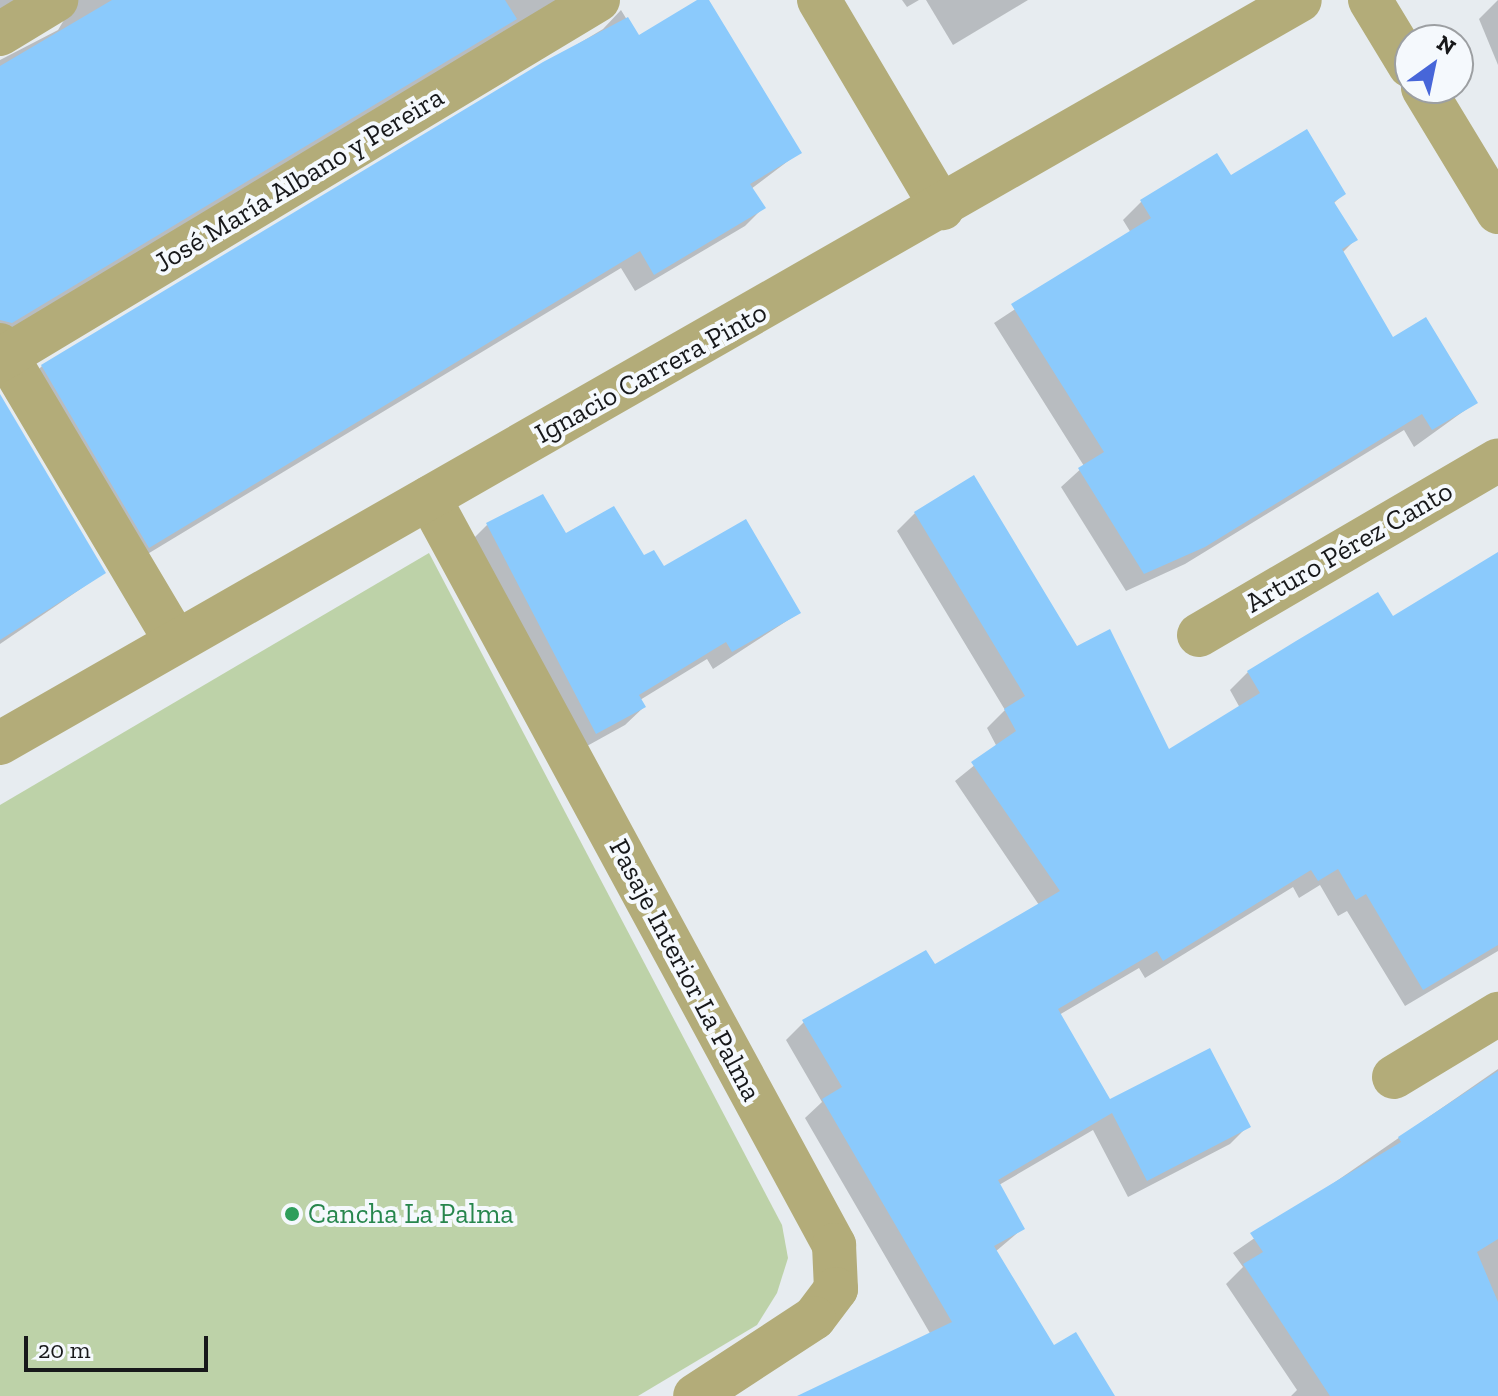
<!DOCTYPE html>
<meta charset="utf-8">
<style>
body{margin:0}
#map{position:relative;width:1498px;height:1396px;overflow:hidden;background:#e7ecf0;font-family:"Zilla Slab",serif}
div>[style]{position:absolute}
[style*='--x']{left:calc(var(--x)*1px);top:calc(var(--y)*1px);width:calc(var(--w)*1px);rotate:calc(var(--a)*1deg)}
.green>*{inset:0;background:#bdd2a8}
.shadow>*{inset:0;background:#0003}
.building>*{inset:0;background:#8bcafc}
.minor>*{height:44px;margin:-22px;padding:0 22px;transform-origin:22px;border-radius:22px;background:#b3ac79}
.tertiary>*{height:44px;margin:-22px;padding:0 22px;transform-origin:22px;border-radius:22px;background:#b3ac79}
.dots>*{width:22px;height:22px;translate:-50% -50%;box-sizing:border-box;border:4px solid #f5f9fd;border-radius:50%}
span{translate:-50% -50%;white-space:nowrap;text-align:center;line-height:1.15;-webkit-text-stroke:8px #f5f9fd;paint-order:stroke}
.street-label{font-size:28px;color:#17181a}
.leisure-label{font-size:28px;color:#27864d}
.left{translate:0 -50%;text-align:left}
.north{position:absolute;left:1394px;top:24px;width:80px;height:80px;box-sizing:border-box;background:#f5f9fd;border:2px solid #9c9fa2;border-radius:50%;rotate:33deg;font-size:22px;font-weight:700;line-height:32px;text-align:center;color:#17181a}
.north::after{content:'';display:block;margin:auto;width:28px;height:36px;background:#4766d9;clip-path:polygon(50% 0,100% 100%,50% 72%,0 100%)}
.scale{position:absolute;left:24px;top:1336px;width:184px;height:36px;box-sizing:border-box;border:4px solid #17181a;border-top:0;padding-left:10px;font-size:24px;line-height:28px;white-space:nowrap;color:#17181a;-webkit-text-stroke:6px #f5f9fd;paint-order:stroke}
</style>
<div id="map">
<div class="green">
<i style="clip-path:polygon(429px 553px,782px 1225px,788px 1258px,777px 1293px,757px 1325px,638px 1396px,0 1396px,0 805px)"></i>
</div>
<div class="shadow">
<i style="clip-path:polygon(0 0,17px 0,0 10px)"></i>
<i style="clip-path:polygon(53px 0,558px 0,0 336px,0 60px,58px 30px,64px 20px)"></i>
<i style="clip-path:polygon(706px 0,800px 152px,751px 189px,763px 208px,745px 226px,635px 291px,621px 268px,131px 564px,24px 384px,42px 366px,603px 29px,621px 10px,638px 38px)"></i>
<i style="clip-path:polygon(902px 0,919px 0,907px 7px)"></i>
<i style="clip-path:polygon(926px 0,1028px 0,953px 45px)"></i>
<i style="clip-path:polygon(1497px 1px,1498px 0,1498px 65px,1479px 19px)"></i>
<i style="clip-path:polygon(1216px 156px,1230px 178px,1344px 193px,1333px 204px,1355px 240px,1342px 253px,1393px 339px,1475px 403px,1414px 447px,1404px 430px,1185px 564px,1126px 591px,1061px 487px,1084px 466px,994px 323px,1131px 233px,1123px 220px,1141px 202px)"></i>
<i style="clip-path:polygon(0 398px,104px 573px,0 644px)"></i>
<i style="clip-path:polygon(915px 513px,1076px 648px,1168px 752px,1240px 708px,1230px 690px,1248px 672px,1393px 619px,1498px 558px,1498px 951px,1405px 1006px,1347px 911px,1338px 916px,1320px 885px,1299px 898px,1293px 887px,1145px 978px,1139px 968px,1059px 1015px,1109px 1102px,1248px 1126px,1230px 1144px,1128px 1197px,1093px 1130px,999px 1185px,1022px 1229px,995px 1252px,1053px 1348px,1113px 1396px,816px 1396px,931px 1335px,805px 1118px,822px 1102px,786px 1040px,804px 1022px,934px 967px,1039px 905px,955px 781px,997px 747px,987px 728px,1005px 710px,897px 531px)"></i>
<i style="clip-path:polygon(487px 525px,565px 536px,799px 613px,713px 669px,707px 659px,640px 700px,644px 707px,625px 725px,578px 751px,469px 543px)"></i>
<i style="clip-path:polygon(1498px 1069px,1498px 1396px,1291px 1396px,1297px 1390px,1226px 1284px,1243px 1267px,1233px 1253px)"></i>
</div>
<div class="building">
<i style="clip-path:polygon(112px 0,505px 0,517px 19px,12px 323px,0 320px,0 66px)"></i>
<i style="clip-path:polygon(697px 0,709px 0,802px 153px,750px 184px,766px 208px,654px 275px,640px 251px,149px 548px,41px 365px,543px 62px,628px 17px,639px 35px)"></i>
<i style="clip-path:polygon(1307px 129px,1346px 194px,1334px 202px,1358px 240px,1342px 249px,1393px 337px,1426px 317px,1478px 403px,1432px 430px,1422px 414px,1205px 547px,1144px 574px,1078px 468px,1104px 452px,1011px 304px,1151px 218px,1140px 200px,1217px 153px,1231px 175px)"></i>
<i style="clip-path:polygon(0 394px,106px 573px,0 640px)"></i>
<i style="clip-path:polygon(974px 475px,1077px 646px,1110px 629px,1169px 749px,1260px 693px,1247px 671px,1296px 641px,1378px 592px,1393px 616px,1498px 552px,1498px 945px,1423px 990px,1366px 894px,1356px 900px,1338px 869px,1318px 881px,1311px 870px,1163px 961px,1157px 951px,1058px 1009px,1110px 1099px,1210px 1048px,1251px 1127px,1147px 1181px,1112px 1113px,998px 1180px,1025px 1229px,994px 1246px,1054px 1345px,1076px 1332px,1115px 1396px,797px 1396px,952px 1322px,822px 1099px,842px 1087px,802px 1020px,926px 950px,935px 964px,1060px 891px,971px 762px,1016px 731px,1004px 709px,1025px 696px,914px 512px)"></i>
<i style="clip-path:polygon(543px 494px,566px 533px,614px 506px,644px 555px,654px 550px,664px 566px,746px 519px,801px 613px,732px 652px,726px 642px,639px 695px,646px 707px,596px 734px,486px 523px)"></i>
<i style="clip-path:polygon(1498px 1071px,1498px 1239px,1477px 1252px,1498px 1302px,1498px 1396px,1330px 1396px,1243px 1264px,1263px 1252px,1250px 1233px,1401px 1142px,1398px 1137px)"></i>
</div>
<div class="minor">
<i style="--x:0;--y:34;--w:66;--a:-31.3"></i>
<i style="--x:0;--y:345;--w:345;--a:59.3"></i>
<i style="--x:0;--y:360;--w:698;--a:-31.05"></i>
<i style="--x:429;--y:498;--w:850;--a:61.53"></i>
<i style="--x:834;--y:1245;--w:44;--a:87.4"></i>
<i style="--x:836;--y:1289;--w:36;--a:127"></i>
<i style="--x:814;--y:1318;--w:142;--a:146.8"></i>
<i style="--x:1199;--y:635;--w:346;--a:-30.3"></i>
<i style="--x:1394;--y:1077;--w:122;--a:-31.2"></i>
</div>
<div class="tertiary">
<i style="--x:819;--y:0;--w:242;--a:59.4"></i>
<i style="--x:1370;--y:0;--w:77;--a:58.8"></i>
<i style="--x:1423;--y:88;--w:145;--a:58.8"></i>
<i style="--x:0;--y:743;--w:1497;--a:-29.75"></i>
</div>
<div class="dots">
<i style="left:292px;top:1214px;background:#2e9e5b"></i>
</div>
<div class="street-label">
<span style="left:299px;top:180px;rotate:-31deg">José María Albano y Pereira</span>
<span style="left:651px;top:373px;rotate:-29deg">Ignacio Carrera Pinto</span>
<span style="left:1349px;top:547px;rotate:-30deg">Arturo Pérez Canto</span>
<span style="left:685px;top:970px;rotate:62deg">Pasaje Interior La Palma</span>
</div>
<div class="leisure-label">
<span class="left" style="left:308px;top:1214px">Cancha La Palma</span>
</div>
<div class="north">N</div>
<div class="scale">20 m</div>
</div>
